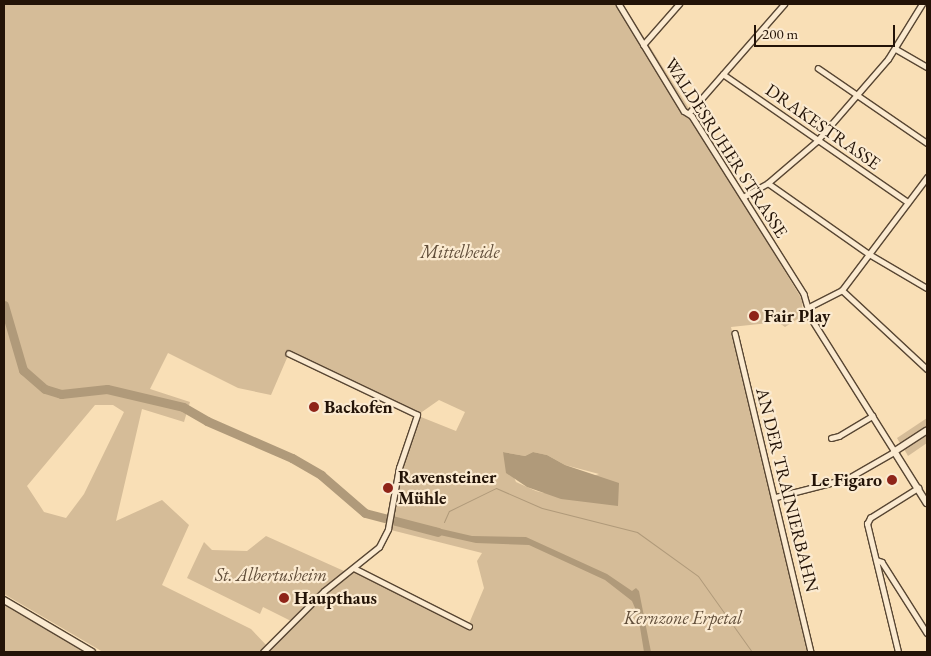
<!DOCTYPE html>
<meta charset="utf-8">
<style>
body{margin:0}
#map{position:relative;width:931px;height:656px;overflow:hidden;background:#f9dfb6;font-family:"EB Garamond",serif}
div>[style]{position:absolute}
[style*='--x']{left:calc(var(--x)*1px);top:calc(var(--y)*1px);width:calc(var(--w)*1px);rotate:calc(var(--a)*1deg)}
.green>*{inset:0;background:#d5bc98}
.water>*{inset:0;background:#b09a7a}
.stream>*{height:1px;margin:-0.5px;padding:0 0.5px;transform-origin:0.5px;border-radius:0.5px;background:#b09a7a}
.river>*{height:9px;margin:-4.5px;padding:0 4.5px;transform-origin:4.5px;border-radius:4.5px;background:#b09a7a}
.roads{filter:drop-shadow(1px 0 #584633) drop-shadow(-1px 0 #584633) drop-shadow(0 1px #584633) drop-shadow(0 -1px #584633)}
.minor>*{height:4.5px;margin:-2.25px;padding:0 2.25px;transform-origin:2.25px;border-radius:2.25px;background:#fbead0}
.tertiary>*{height:5.5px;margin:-2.75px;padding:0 2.75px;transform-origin:2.75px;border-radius:2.75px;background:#fbead0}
.secondary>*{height:6px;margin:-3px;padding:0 3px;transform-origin:3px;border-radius:3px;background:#fbead0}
.dots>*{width:14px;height:14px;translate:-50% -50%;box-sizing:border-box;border:2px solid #fbead0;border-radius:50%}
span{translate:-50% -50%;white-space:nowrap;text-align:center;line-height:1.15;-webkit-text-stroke:4.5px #fbead0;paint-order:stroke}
.street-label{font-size:18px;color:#231307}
.park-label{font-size:18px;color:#614e3a;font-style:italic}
.poi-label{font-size:18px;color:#231307;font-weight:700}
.left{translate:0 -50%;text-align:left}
.right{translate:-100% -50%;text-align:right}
.frame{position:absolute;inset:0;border:5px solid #231307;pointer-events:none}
.scale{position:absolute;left:754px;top:25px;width:141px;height:22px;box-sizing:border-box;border:2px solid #231307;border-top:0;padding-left:6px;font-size:15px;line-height:18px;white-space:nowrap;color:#231307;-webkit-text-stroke:4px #fbead0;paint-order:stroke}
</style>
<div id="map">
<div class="green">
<i style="clip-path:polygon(evenodd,4px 4px,623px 4px,695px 118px,708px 145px,803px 301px,802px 307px,807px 313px,785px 327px,778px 322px,731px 327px,808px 652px,103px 652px,4px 594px,4px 4px,290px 351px,419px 414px,439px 400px,465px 412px,456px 431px,421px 417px,404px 462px,391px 530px,482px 553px,477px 561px,484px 588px,468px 626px,356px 571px,329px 592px,270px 649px,251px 629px,162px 585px,189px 525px,162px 500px,116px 521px,142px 409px,184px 422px,190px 402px,150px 389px,168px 353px,238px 388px,271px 395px,290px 351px,4px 4px,95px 405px,113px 405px,124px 412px,84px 494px,66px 518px,44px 512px,27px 486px,95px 405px,4px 4px,503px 452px,525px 456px,533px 452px,547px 455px,565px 465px,599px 474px,544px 493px,536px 491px,516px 482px,503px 452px)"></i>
<i style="clip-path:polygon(927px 418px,927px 429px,901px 445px,897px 438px)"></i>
<i style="clip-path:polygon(927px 434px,927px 443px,908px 456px,904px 449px)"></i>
<i style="clip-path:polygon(266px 536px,344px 571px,291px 621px,263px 607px,260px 614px,187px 578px,204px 542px,212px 550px,247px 551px)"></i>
<i style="clip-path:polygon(4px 602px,89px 652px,4px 652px)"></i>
</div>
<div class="water">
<i style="clip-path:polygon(503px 452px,525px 456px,533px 452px,547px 455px,565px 465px,619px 483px,618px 506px,561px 499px,527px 487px,506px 473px)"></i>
<i style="clip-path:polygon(433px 527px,472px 536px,526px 537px,607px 574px,632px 591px,636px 588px,639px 591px,651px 652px,644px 652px,638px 615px,632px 601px,605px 580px,529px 545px,476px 543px,426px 532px,428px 528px)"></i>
</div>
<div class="stream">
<i style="--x:444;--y:522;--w:12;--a:-66"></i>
<i style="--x:449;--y:511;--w:52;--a:-26.1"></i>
<i style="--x:496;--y:488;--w:50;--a:23.5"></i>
<i style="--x:542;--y:508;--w:98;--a:14.2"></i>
<i style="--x:637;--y:532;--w:75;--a:35.8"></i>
<i style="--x:698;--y:576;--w:93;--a:54.6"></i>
</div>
<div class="river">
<i style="--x:4;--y:305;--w:68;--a:73.7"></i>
<i style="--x:23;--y:370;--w:29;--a:41"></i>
<i style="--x:45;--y:389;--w:17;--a:17"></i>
<i style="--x:61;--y:394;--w:46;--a:-6.2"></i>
<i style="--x:107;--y:389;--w:78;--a:13.3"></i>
<i style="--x:183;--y:407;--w:28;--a:30"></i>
<i style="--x:207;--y:421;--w:93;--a:23.5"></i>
<i style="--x:292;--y:458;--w:34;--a:30"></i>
<i style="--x:321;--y:475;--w:58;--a:40.8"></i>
<i style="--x:365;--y:513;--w:75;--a:14.6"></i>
</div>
<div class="roads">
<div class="minor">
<i style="--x:619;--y:4;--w:125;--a:58.7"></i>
<i style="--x:684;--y:111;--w:9;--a:32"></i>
<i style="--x:692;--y:116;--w:210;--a:57.8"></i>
<i style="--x:804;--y:294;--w:25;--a:74"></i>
<i style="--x:811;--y:318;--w:158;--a:57.9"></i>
<i style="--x:895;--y:452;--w:54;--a:150.1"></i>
<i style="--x:848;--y:479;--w:76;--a:165.6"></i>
<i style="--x:643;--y:45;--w:55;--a:-48.7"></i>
<i style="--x:896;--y:49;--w:36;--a:30"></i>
<i style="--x:818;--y:68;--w:132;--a:34.5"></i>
<i style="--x:723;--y:74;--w:225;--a:34.7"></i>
<i style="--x:689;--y:113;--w:145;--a:-48.9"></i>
<i style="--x:768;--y:183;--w:123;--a:35.1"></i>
<i style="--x:869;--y:254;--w:67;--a:30.4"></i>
<i style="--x:743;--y:197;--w:29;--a:-29"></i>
<i style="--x:768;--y:183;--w:65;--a:-40.6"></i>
<i style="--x:817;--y:141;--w:108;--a:-49.1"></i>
<i style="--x:888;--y:59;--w:65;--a:-58.3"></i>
<i style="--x:842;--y:290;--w:116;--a:42.9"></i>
<i style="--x:809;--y:307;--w:37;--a:-27"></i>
<i style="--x:842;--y:290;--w:141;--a:-53"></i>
<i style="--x:735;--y:333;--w:328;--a:76.6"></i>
<i style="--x:831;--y:438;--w:8;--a:-14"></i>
<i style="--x:839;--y:436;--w:39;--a:-31"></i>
<i style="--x:876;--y:560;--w:6;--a:18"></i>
<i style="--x:882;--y:562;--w:84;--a:57.6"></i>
<i style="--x:354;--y:568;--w:129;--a:26.8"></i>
<i style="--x:263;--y:652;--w:86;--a:-45"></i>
<i style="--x:324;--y:591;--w:70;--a:-38.7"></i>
<i style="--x:379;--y:547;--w:20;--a:-63"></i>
<i style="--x:388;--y:529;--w:62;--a:-79.8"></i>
<i style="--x:399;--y:468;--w:56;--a:-71.2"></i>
<i style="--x:417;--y:415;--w:142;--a:-154.5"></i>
<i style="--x:898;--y:652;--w:132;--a:-103.6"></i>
<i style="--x:867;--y:524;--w:7;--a:-63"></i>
<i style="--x:870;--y:518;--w:57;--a:-32"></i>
</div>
<div class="tertiary">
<i style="--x:927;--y:431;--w:38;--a:147"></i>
<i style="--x:895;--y:452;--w:60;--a:57.9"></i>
</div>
<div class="secondary">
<i style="--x:4;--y:600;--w:102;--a:30.6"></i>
</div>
</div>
<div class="dots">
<i style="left:754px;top:316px;background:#8f2418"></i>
<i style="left:314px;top:407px;background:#8f2418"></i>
<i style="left:892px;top:480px;background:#8f2418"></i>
<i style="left:388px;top:488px;background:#8f2418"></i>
<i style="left:284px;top:598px;background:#8f2418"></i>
</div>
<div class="street-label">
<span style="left:823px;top:127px;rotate:35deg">DRAKESTRASSE</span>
<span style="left:726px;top:148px;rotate:57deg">WALDESRUHER STRASSE</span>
<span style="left:787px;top:490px;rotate:76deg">AN DER TRAINIERBAHN</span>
</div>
<div class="park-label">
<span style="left:460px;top:252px">Mittelheide</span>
<span style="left:271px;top:575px">St. Albertusheim</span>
<span style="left:683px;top:618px">Kernzone Erpetal</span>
</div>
<div class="poi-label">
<span class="left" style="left:764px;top:316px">Fair Play</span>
<span class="left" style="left:324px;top:407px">Backofen</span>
<span class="left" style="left:398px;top:488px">Ravensteiner<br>Mühle</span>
<span class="right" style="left:882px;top:480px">Le Figaro</span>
<span class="left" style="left:294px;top:598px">Haupthaus</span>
</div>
<div class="frame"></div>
<div class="scale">200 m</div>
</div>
